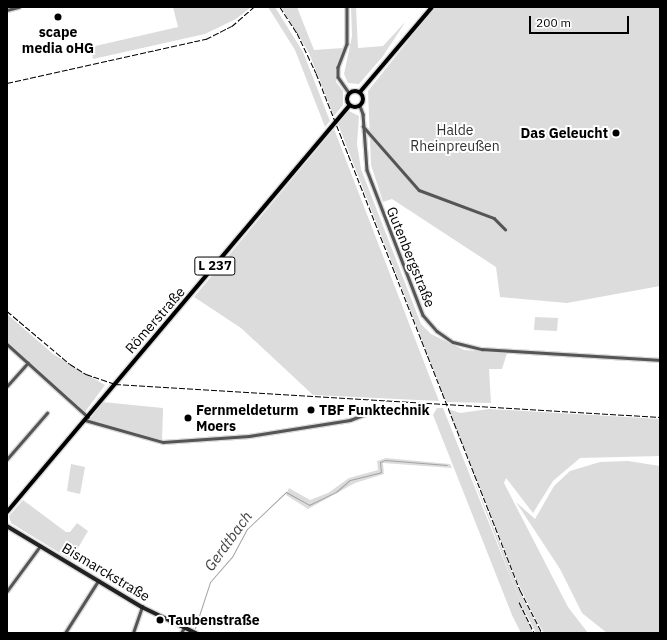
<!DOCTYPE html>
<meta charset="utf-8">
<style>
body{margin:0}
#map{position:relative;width:667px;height:640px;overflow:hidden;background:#fff;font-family:"IBM Plex Sans",sans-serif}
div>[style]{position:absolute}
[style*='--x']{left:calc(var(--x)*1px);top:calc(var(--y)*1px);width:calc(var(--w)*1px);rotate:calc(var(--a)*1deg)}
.green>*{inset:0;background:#dcdcdc}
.stream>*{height:1px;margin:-0.5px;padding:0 0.5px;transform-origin:0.5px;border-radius:0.5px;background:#a3a3a3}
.roads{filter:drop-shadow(1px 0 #dbdbdb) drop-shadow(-1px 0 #dbdbdb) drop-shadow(0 1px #dbdbdb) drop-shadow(0 -1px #dbdbdb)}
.minor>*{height:2.5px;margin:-1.25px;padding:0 1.25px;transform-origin:1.25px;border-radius:1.25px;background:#555}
.secondary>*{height:3.5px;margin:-1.75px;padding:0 1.75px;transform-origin:1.75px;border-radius:1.75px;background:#222}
.primary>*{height:4px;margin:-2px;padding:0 2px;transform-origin:2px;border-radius:2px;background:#000}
.primary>.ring{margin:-2px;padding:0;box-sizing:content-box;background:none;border:4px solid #000;border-radius:50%}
.rail>*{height:1px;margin-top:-0.5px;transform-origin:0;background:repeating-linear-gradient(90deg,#000 0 6px,transparent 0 8px)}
.dots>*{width:11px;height:11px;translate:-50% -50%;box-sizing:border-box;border:2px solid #fff;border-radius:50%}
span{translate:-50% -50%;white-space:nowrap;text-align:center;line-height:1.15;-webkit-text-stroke:4px #fff;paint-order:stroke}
.shield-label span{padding:1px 3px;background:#fff;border:1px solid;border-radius:3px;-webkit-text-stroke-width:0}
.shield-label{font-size:13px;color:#000;font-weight:700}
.poi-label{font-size:14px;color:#000;font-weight:700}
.right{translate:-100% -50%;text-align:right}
.left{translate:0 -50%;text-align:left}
.park-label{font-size:14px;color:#333}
.street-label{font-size:14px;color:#000}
.water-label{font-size:15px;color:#444;font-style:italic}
.frame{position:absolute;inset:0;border:8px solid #000;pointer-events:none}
.scale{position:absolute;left:529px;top:16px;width:100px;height:18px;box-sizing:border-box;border:2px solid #000;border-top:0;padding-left:5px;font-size:12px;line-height:14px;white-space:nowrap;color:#000;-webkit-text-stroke:3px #fff;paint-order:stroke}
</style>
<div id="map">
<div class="green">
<i style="clip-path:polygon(173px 7px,251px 7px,236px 19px,205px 34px,93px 59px,91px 47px,178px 27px)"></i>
<i style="clip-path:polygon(268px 7px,275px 7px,303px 52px,330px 121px,325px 127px,295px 50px)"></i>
<i style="clip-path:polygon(281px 7px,297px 7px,314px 50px,343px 48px,335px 70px,336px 82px,343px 91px,343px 105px,334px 116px,309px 53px)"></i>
<i style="clip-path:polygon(351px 7px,356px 7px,358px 48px,383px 46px,406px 21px,383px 56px,359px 84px,348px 83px,344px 74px,352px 36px)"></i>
<i style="clip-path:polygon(435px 7px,660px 7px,660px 286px,567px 303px,500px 297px,496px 267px,392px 199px,383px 202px,371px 165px,368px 91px)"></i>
<i style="clip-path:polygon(349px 111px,359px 116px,357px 144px,361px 169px,421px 324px,431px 334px,464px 350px,507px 353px,502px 369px,489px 369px,491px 403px,446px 402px,338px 124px)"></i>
<i style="clip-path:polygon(334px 129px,439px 401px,313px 395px,241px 328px,194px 297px)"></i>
<i style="clip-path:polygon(7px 314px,53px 354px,105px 385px,85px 412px,7px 343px)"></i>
<i style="clip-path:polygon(535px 317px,558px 318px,557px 331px,534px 330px)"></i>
<i style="clip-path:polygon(102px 402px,163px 408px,162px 440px,89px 421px)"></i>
<i style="clip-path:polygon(437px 408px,443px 408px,533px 633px,521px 633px,512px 615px,433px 415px)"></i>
<i style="clip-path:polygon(448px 409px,460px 413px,489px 409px,660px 419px,660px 456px,580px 458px,553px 481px,533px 513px,506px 478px,504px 483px,568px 607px,588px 633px,544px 633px,537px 622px,517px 581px)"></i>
<i style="clip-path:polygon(464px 455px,519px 590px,541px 633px,536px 633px,522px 606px)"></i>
<i style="clip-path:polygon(386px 458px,450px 464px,452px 468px,383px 463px,384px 474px,355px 483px,308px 509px,286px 495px,289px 488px,310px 500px,328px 493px,349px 478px,378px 470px,377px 461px)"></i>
<i style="clip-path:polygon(628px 461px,660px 466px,660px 633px,607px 633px,582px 613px,560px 569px,516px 502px,535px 519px,554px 486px,570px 471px,600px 462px)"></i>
<i style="clip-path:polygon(71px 464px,85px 467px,80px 494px,67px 491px)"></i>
<i style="clip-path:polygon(23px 500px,66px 532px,70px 532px,77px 523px,88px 531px,71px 560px,11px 523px,9px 516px)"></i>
</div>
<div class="stream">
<i style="--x:195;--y:628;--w:48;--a:-71.9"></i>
<i style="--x:210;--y:582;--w:33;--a:-49"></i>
<i style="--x:232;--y:557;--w:32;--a:-62"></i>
<i style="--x:247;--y:529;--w:54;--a:-43.5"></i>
<i style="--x:286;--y:492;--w:26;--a:29"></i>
<i style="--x:309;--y:505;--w:30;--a:-26"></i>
<i style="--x:336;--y:492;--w:18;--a:-41"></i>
<i style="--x:350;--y:480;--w:32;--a:-14"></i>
<i style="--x:381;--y:472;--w:10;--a:-96"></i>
<i style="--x:380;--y:462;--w:5;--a:-22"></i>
<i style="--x:385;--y:460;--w:62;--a:4.6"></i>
</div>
<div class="roads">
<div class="minor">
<i style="--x:347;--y:7;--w:37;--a:90"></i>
<i style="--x:347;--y:44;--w:25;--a:111"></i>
<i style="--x:338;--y:67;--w:10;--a:90"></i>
<i style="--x:338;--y:77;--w:19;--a:55"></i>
<i style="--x:7;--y:10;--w:12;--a:-14"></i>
<i style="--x:360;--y:106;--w:9;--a:69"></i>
<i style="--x:363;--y:114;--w:56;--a:85.9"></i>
<i style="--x:367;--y:170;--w:155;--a:68.9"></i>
<i style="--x:423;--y:315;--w:21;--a:49"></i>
<i style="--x:437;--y:331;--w:19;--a:35"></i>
<i style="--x:453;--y:342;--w:30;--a:14"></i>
<i style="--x:482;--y:349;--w:178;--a:3.5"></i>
<i style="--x:363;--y:126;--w:85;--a:48.8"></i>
<i style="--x:419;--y:190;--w:80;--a:20.5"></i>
<i style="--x:494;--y:218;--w:16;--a:45"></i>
<i style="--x:7;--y:344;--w:109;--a:42"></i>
<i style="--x:7;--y:386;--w:31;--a:-48"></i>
<i style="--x:85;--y:420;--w:81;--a:15.8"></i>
<i style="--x:163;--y:442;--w:86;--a:-4"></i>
<i style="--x:249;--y:436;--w:102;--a:-9"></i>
<i style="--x:350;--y:420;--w:26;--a:-21"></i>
<i style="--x:7;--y:459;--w:61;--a:-49"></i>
<i style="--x:7;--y:591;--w:56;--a:-53.7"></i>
<i style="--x:65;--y:633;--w:62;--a:-57.6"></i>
<i style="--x:133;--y:633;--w:28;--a:-71"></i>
<i style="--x:181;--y:633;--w:6;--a:-59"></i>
</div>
<div class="secondary">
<i style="--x:7;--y:526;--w:157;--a:31"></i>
<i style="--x:142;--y:607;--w:60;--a:25.7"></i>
</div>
<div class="primary">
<i class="ring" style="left:347px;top:91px;width:12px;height:12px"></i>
<i style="--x:360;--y:92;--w:111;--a:-49.7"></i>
<i style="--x:7;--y:512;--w:531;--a:-49.89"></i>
</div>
</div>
<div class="rail">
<i style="--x:280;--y:7;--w:31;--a:57"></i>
<i style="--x:297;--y:33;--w:44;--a:64.6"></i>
<i style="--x:316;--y:73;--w:556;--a:68.47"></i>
<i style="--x:520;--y:590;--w:48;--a:62.9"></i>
<i style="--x:7;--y:83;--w:204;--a:-12.5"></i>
<i style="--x:206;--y:39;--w:29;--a:-27"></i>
<i style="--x:232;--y:26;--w:29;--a:-41"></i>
<i style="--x:7;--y:311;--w:82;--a:40.1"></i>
<i style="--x:70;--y:364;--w:19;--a:32"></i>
<i style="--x:86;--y:374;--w:31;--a:19"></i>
<i style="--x:115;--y:384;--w:546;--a:3.47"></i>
<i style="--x:519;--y:602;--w:34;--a:64"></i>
</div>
<div class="dots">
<i style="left:58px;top:17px;background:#000"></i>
<i style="left:616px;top:133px;background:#000"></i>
<i style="left:311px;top:410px;background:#000"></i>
<i style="left:188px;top:418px;background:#000"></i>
<i style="left:160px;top:620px;background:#000"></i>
</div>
<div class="shield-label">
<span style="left:215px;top:266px">L 237</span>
</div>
<div class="poi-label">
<span style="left:58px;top:40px">scape<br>media oHG</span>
<span class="right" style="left:608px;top:133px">Das Geleucht</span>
<span class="left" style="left:196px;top:418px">Fernmeldeturm<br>Moers</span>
<span class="left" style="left:319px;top:410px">TBF Funktechnik</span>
<span class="left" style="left:168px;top:620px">Taubenstraße</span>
</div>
<div class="park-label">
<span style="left:455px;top:138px">Halde<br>Rheinpreußen</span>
</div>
<div class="street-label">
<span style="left:411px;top:257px;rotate:68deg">Gutenbergstraße</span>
<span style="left:155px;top:320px;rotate:-49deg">Römerstraße</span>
<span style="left:106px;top:572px;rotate:31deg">Bismarckstraße</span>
</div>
<div class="water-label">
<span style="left:228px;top:541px;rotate:-54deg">Gerdtbach</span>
</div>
<div class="frame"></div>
<div class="scale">200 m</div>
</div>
